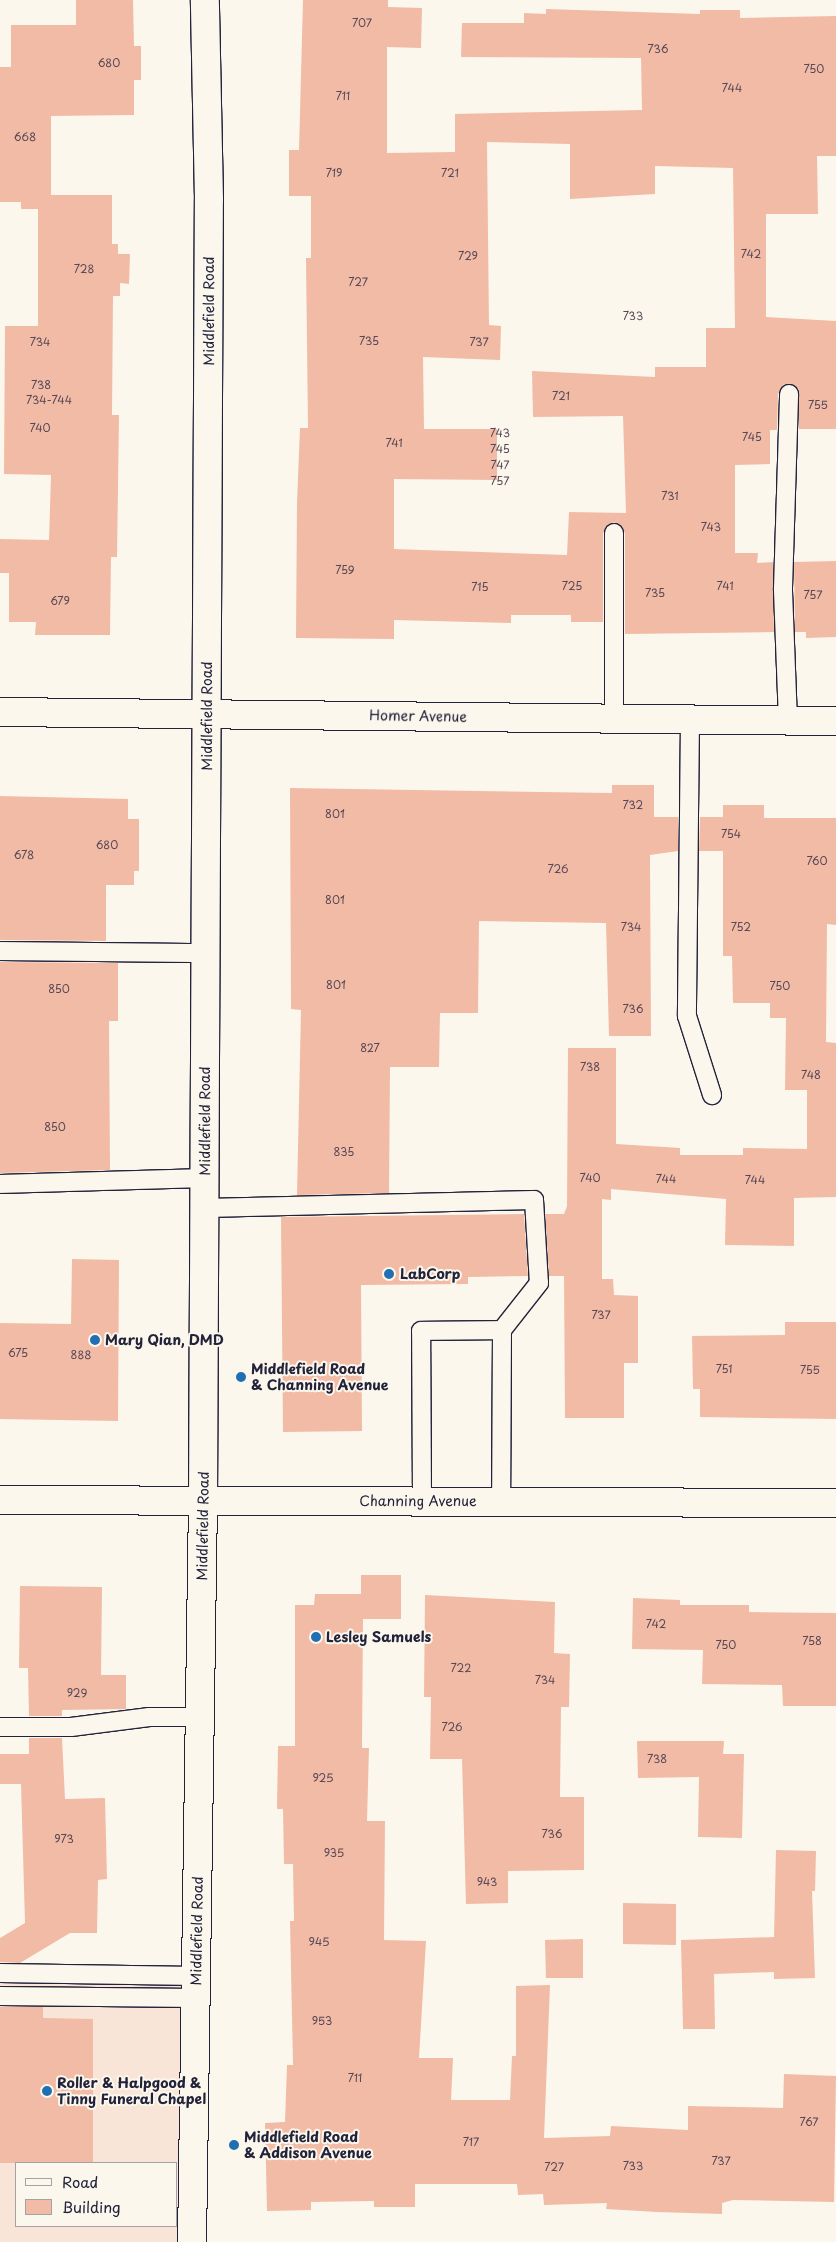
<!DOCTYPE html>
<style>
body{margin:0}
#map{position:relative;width:836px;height:2242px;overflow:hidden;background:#fbf7ec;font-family:"Playpen Sans",sans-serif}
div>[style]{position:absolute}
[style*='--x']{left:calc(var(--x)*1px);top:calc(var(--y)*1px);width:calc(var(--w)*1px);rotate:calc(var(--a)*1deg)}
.built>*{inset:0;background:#f8e5d7}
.building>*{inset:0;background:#f2bba6}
.roads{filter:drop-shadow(1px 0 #22223b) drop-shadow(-1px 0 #22223b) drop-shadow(0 1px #22223b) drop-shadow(0 -1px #22223b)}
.lane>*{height:18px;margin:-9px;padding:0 9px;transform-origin:9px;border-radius:9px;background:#fbf7ec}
.secondary>*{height:28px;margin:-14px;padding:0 14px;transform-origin:14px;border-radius:14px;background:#fbf7ec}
.dots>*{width:14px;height:14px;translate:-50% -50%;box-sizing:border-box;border:2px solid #fbf7ec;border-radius:50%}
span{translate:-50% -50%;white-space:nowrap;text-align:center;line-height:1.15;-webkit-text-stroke:4px #fbf7ec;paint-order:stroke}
.number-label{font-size:11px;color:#564856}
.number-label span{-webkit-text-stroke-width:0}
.street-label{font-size:14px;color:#22223b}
.poi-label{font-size:14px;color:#22223b;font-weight:700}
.left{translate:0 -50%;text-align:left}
.legend{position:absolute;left:15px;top:2162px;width:162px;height:65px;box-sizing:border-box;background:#fbf7ec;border:1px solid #a4a2a5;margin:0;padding:6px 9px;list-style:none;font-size:15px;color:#22223b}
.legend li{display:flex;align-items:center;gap:10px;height:25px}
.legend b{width:25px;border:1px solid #a4a2a5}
</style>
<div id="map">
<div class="built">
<i style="clip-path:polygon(evenodd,0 1983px,187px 1985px,187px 2242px,0 2242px,0 1983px,16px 2163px,176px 2163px,176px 2226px,16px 2226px,16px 2163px)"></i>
</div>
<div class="building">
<i style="clip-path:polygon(76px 0,133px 0,134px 46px,141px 46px,141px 80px,134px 80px,134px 115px,51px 116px,51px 195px,112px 195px,112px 244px,118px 244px,118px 254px,130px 254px,129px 284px,120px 283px,120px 296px,113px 296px,112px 415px,119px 415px,117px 557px,111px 557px,110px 635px,35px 635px,36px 622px,9px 622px,9px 573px,0 573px,0 539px,49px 540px,51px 475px,4px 474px,5px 326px,38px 326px,38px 209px,21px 209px,21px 202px,0 202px,0 67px,11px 67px,11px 25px,76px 25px)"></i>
<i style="clip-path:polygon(evenodd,303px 0,388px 0,388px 7px,422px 8px,421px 48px,387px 47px,387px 153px,455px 152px,455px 114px,642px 110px,641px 58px,461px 57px,462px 23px,524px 23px,524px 13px,546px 14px,546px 9px,700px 14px,700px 10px,740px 10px,740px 18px,836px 16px,836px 156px,817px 156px,818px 214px,766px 214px,766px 317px,836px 321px,836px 429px,799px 429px,799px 389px,784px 384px,778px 394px,777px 430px,770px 430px,770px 464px,735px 465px,735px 553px,758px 553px,757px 563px,773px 562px,774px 632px,625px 634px,625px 533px,614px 522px,603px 533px,603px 622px,571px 622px,571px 615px,511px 615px,511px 623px,394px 620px,394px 639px,296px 638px,297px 503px,300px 428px,308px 428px,306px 258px,311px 258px,311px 196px,289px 196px,289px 150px,299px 150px,303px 0,487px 142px,570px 144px,570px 199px,655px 194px,655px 166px,733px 168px,735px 328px,706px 328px,706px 367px,655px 367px,655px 377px,532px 371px,533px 417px,623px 416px,626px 513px,569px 512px,567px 555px,394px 549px,394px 479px,497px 480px,497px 429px,424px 429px,423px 357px,500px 360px,501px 326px,489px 325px,487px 142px)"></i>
<i style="clip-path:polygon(836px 561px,836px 637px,806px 638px,806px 632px,795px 632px,794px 562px)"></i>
<i style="clip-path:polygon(612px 785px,654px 785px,654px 817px,678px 817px,678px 851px,650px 855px,651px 1036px,609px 1036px,606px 923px,479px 921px,478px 1013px,440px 1013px,439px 1067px,390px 1067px,389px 1193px,297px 1195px,301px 1010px,291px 1009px,290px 788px,612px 793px)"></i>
<i style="clip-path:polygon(0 796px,128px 799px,128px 819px,139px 819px,139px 871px,134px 871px,134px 885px,106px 885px,106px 941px,0 940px)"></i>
<i style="clip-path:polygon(723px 805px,764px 805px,764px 818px,836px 818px,836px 925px,827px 924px,826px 1042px,836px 1043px,836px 1197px,794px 1198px,794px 1246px,725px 1245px,726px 1199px,611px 1189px,611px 1200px,602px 1199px,602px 1279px,613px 1279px,614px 1295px,638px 1296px,638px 1363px,624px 1363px,624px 1418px,565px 1418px,564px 1276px,549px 1276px,545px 1214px,564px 1214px,567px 1206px,568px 1048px,616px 1048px,616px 1144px,680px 1148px,680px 1155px,743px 1155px,743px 1148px,807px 1149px,807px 1090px,785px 1090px,786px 1018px,770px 1018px,770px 1003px,733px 1003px,732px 956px,723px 956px,723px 851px,699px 851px,700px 817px,723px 817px)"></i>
<i style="clip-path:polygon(0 962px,118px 963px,118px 1021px,109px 1021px,110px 1170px,0 1173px)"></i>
<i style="clip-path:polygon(524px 1214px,528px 1276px,468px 1277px,468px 1284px,361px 1285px,362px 1431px,283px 1432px,281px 1217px)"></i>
<i style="clip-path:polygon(72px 1259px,119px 1260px,118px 1421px,0 1419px,0 1323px,71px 1324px)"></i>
<i style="clip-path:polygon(785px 1322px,836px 1322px,836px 1419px,700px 1417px,700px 1389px,693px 1389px,692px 1336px,785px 1335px)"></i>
<i style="clip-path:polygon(361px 1575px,401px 1575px,401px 1619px,363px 1619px,362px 1748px,369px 1748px,367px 1821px,385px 1821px,384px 1940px,426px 1941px,419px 2058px,453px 2058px,451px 2100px,510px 2100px,512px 2056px,516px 2056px,516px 1986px,550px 1985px,544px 2138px,610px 2136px,611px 2126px,688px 2130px,688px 2106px,783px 2108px,784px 2074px,836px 2076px,834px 2202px,733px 2200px,722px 2203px,722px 2214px,657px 2212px,606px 2209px,607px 2203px,544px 2205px,543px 2194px,518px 2195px,517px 2184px,415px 2184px,415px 2207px,374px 2207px,374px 2201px,311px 2202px,311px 2210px,267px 2211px,265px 2123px,285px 2122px,287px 2065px,293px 2065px,290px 1921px,294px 1921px,293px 1864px,284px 1864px,283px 1809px,277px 1809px,278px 1746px,295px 1746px,295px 1605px,314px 1605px,315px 1594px,361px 1594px)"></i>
<i style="clip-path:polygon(20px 1586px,102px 1587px,101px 1675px,126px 1675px,126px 1709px,62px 1710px,62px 1716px,29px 1716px,28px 1668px,19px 1668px)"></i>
<i style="clip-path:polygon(425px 1595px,555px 1602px,554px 1653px,570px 1654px,569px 1707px,561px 1707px,560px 1797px,584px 1797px,584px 1870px,508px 1871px,508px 1903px,466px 1904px,462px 1759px,430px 1759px,431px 1697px,424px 1697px)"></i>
<i style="clip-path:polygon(633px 1598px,680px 1600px,680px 1605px,749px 1605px,749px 1612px,836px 1613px,836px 1706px,783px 1706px,782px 1685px,702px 1684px,703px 1650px,632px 1649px)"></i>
<i style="clip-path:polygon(29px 1738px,62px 1738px,65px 1799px,105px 1798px,107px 1879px,98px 1880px,97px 1933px,70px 1933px,20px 1963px,0 1962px,0 1938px,25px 1923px,21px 1784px,0 1784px,0 1754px,29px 1754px)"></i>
<i style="clip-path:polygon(637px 1741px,724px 1741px,723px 1754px,744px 1754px,742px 1838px,698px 1837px,699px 1777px,638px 1778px)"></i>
<i style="clip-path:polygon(776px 1850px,816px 1851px,815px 1891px,812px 1891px,815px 1978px,774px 1979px,774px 1972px,714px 1974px,715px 2029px,683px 2029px,681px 1940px,774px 1937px)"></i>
<i style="clip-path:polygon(623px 1903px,676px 1904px,676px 1945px,623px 1944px)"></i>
<i style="clip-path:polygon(583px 1939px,583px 1978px,546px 1978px,545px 1940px)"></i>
<i style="clip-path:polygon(0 2007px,43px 2007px,43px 2018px,93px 2019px,93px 2163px,0 2163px)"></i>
</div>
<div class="roads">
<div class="lane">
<i style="--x:614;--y:533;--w:186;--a:90"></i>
<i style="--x:690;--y:719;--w:297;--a:90.6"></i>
<i style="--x:687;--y:1016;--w:83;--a:72.4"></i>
<i style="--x:788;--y:721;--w:133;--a:-92.2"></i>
<i style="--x:783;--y:588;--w:194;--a:-88.2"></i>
<i style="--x:0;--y:951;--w:206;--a:0.6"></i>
<i style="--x:0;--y:1184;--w:205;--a:-1.7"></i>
<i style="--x:205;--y:1208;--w:329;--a:-1.4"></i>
<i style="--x:534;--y:1200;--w:83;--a:86.6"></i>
<i style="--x:539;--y:1283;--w:60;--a:128.2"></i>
<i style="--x:502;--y:1330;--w:171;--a:90.3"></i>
<i style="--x:422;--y:1501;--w:170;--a:-90.3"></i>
<i style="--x:421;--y:1331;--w:81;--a:-0.7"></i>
<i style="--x:0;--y:1727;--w:71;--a:0"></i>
<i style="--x:71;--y:1727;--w:79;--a:-7.3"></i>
<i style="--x:149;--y:1717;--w:51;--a:0"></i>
<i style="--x:0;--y:1973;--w:196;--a:0.9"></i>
<i style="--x:0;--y:1996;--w:196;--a:0.6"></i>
</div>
<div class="secondary">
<i style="--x:0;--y:712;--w:836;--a:0.62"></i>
<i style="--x:0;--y:1500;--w:836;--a:0.21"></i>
<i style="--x:192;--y:2242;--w:742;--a:-89.15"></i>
<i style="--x:203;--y:1500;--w:1301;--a:-89.74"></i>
<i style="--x:209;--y:199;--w:199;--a:-91.2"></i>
</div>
</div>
<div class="dots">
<i style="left:389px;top:1274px;background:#1f6fb2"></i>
<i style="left:95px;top:1340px;background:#1f6fb2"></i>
<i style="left:241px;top:1377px;background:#1f6fb2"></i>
<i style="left:316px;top:1637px;background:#1f6fb2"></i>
<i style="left:47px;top:2091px;background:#1f6fb2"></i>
<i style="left:234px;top:2145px;background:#1f6fb2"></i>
</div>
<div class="number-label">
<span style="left:362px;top:23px">707</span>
<span style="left:658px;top:49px">736</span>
<span style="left:109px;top:63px">680</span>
<span style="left:814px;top:69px">750</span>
<span style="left:732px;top:88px">744</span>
<span style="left:343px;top:96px">711</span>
<span style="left:25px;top:137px">668</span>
<span style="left:334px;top:173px">719</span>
<span style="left:450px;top:173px">721</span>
<span style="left:751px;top:254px">742</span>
<span style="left:468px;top:256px">729</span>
<span style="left:84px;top:269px">728</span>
<span style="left:358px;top:282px">727</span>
<span style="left:633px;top:316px">733</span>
<span style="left:369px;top:341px">735</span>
<span style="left:40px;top:342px">734</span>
<span style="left:479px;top:342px">737</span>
<span style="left:41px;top:385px">738</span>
<span style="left:561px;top:396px">721</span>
<span style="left:49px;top:400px">734-744</span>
<span style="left:818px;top:405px">755</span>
<span style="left:40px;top:428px">740</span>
<span style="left:500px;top:433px">743</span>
<span style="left:752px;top:437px">745</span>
<span style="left:394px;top:443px">741</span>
<span style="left:500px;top:449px">745</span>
<span style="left:500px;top:465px">747</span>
<span style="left:500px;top:481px">757</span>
<span style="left:670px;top:496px">731</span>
<span style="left:711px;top:527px">743</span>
<span style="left:345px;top:570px">759</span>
<span style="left:572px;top:586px">725</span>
<span style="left:725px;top:586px">741</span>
<span style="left:480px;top:587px">715</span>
<span style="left:655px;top:593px">735</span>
<span style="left:813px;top:595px">757</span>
<span style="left:60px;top:601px">679</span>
<span style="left:633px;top:805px">732</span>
<span style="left:335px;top:814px">801</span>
<span style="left:731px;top:834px">754</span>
<span style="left:107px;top:845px">680</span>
<span style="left:24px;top:855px">678</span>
<span style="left:817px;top:861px">760</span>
<span style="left:558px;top:869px">726</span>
<span style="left:335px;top:900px">801</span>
<span style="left:631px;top:927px">734</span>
<span style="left:741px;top:927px">752</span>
<span style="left:336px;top:985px">801</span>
<span style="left:780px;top:986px">750</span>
<span style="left:59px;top:989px">850</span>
<span style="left:633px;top:1009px">736</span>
<span style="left:370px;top:1048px">827</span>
<span style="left:590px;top:1067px">738</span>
<span style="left:811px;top:1075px">748</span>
<span style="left:55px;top:1127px">850</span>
<span style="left:344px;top:1152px">835</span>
<span style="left:590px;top:1178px">740</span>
<span style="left:666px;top:1179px">744</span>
<span style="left:755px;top:1180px">744</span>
<span style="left:601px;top:1315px">737</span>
<span style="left:18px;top:1353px">675</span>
<span style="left:81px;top:1355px">888</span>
<span style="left:724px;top:1369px">751</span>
<span style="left:810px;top:1370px">755</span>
<span style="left:656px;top:1624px">742</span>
<span style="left:812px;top:1641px">758</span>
<span style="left:726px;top:1645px">750</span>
<span style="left:461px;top:1668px">722</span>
<span style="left:545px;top:1680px">734</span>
<span style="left:77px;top:1693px">929</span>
<span style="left:452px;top:1727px">726</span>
<span style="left:657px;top:1759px">738</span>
<span style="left:323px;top:1778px">925</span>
<span style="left:552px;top:1834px">736</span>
<span style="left:64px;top:1839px">973</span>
<span style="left:334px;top:1853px">935</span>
<span style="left:487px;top:1882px">943</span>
<span style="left:319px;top:1942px">945</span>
<span style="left:322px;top:2021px">953</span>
<span style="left:355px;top:2078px">711</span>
<span style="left:809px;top:2122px">767</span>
<span style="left:471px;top:2142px">717</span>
<span style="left:721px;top:2161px">737</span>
<span style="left:633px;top:2166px">733</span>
<span style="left:554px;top:2167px">727</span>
</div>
<div class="street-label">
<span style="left:209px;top:311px;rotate:-90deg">Middlefield Road</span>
<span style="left:207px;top:716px;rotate:-90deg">Middlefield Road</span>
<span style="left:418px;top:716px;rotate:1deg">Homer Avenue</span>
<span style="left:205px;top:1121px;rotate:-90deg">Middlefield Road</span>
<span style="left:418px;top:1501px">Channing Avenue</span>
<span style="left:203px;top:1526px;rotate:-89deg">Middlefield Road</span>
<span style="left:197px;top:1931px;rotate:-89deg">Middlefield Road</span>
</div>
<div class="poi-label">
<span class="left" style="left:400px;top:1274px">LabCorp</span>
<span class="left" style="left:105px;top:1340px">Mary Qian, DMD</span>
<span class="left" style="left:251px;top:1377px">Middlefield Road<br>&amp; Channing Avenue</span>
<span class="left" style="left:326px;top:1637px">Lesley Samuels</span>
<span class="left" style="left:57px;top:2091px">Roller &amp; Halpgood &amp;<br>Tinny Funeral Chapel</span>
<span class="left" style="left:244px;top:2145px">Middlefield Road<br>&amp; Addison Avenue</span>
</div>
<ul class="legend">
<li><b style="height:6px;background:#fbf7ec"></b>Road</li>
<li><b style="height:14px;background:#f2bba6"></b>Building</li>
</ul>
</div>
